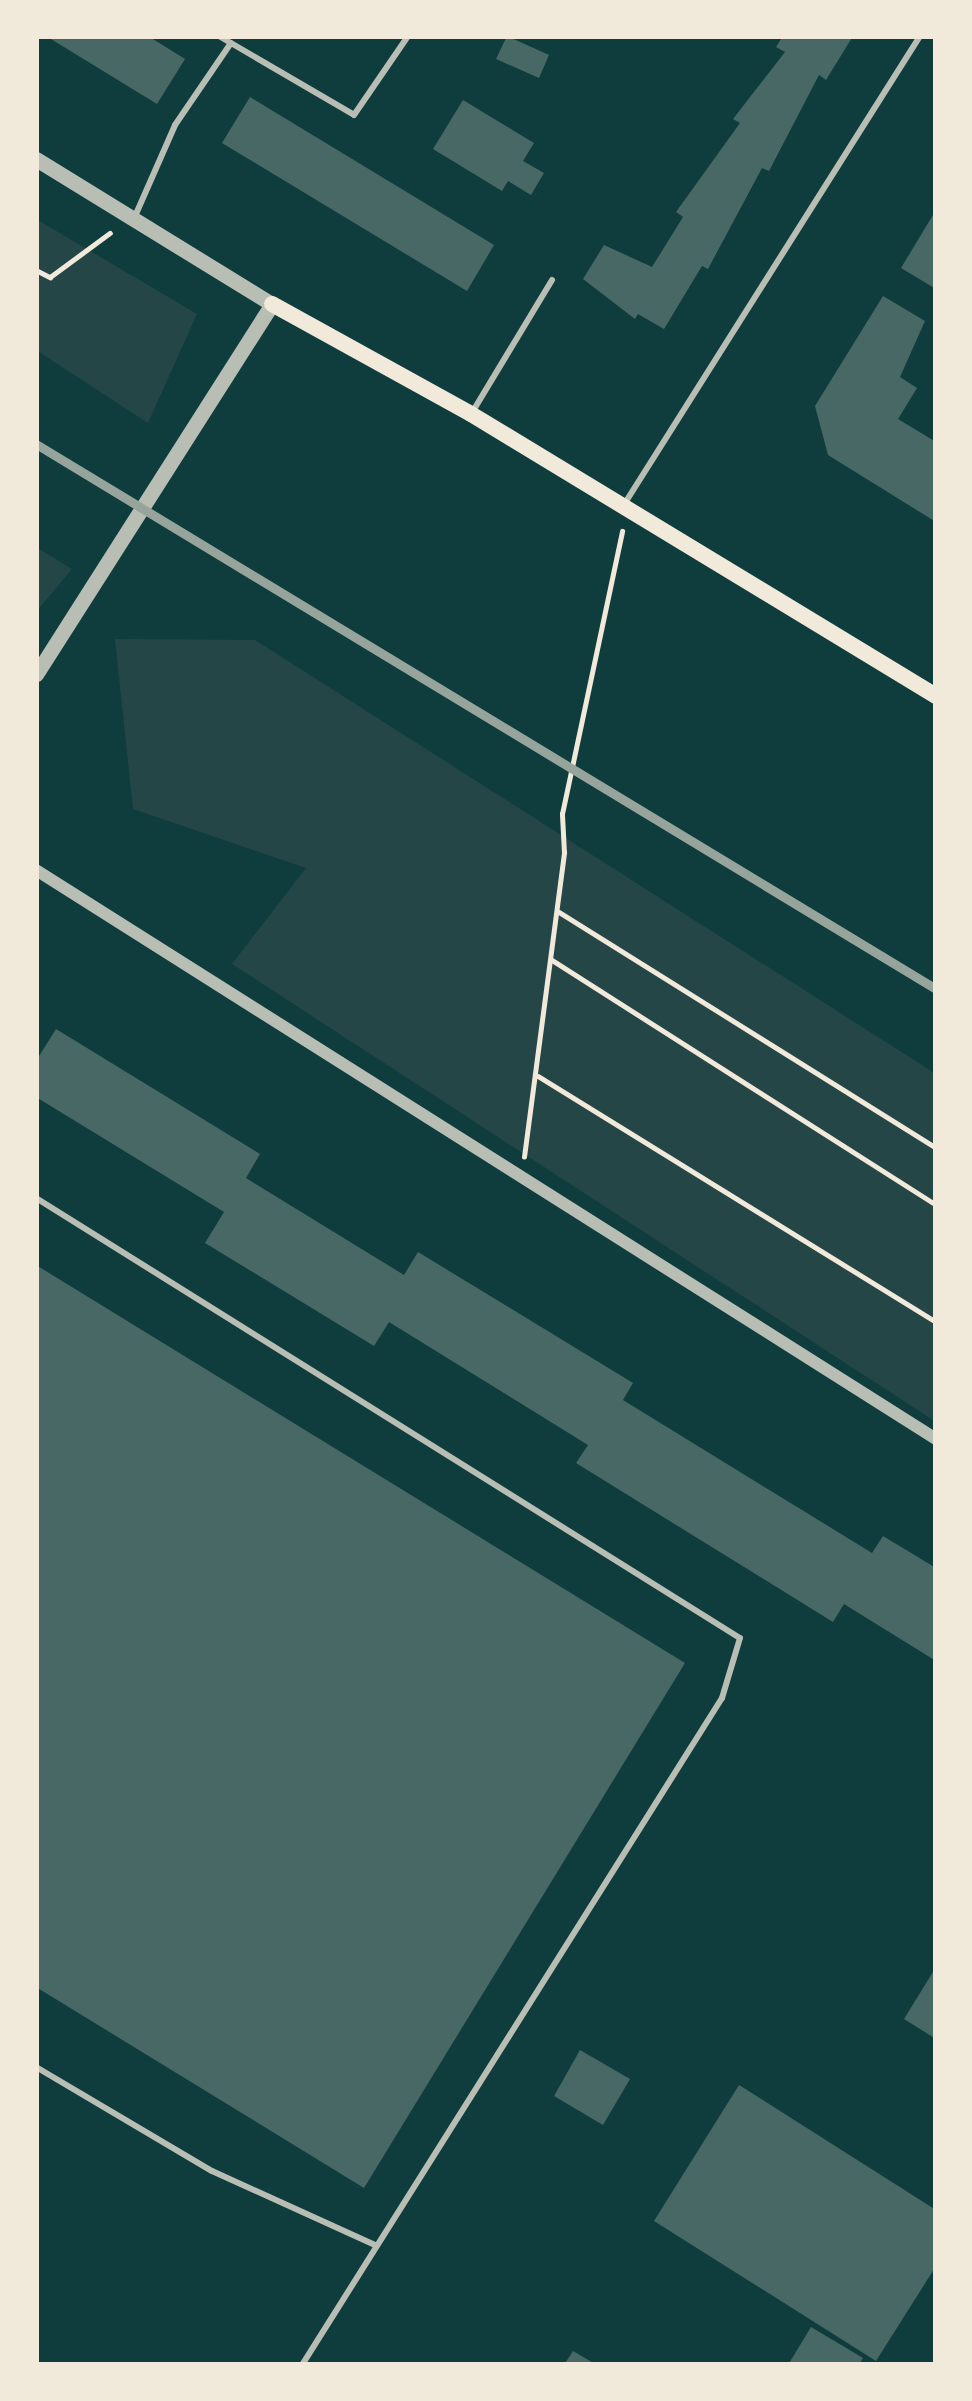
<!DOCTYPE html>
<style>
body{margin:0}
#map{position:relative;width:972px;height:2401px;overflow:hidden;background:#0f3d3e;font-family:"Noto Sans",sans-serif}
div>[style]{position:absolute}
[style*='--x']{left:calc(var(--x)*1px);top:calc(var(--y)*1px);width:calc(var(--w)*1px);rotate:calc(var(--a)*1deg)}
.green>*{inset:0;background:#244646}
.building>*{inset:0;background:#486865}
.path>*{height:4.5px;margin:-2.25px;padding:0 2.25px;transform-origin:2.25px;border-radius:2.25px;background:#f1e9da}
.service>*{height:6px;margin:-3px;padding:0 3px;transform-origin:3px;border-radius:3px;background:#b8beb3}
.minor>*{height:12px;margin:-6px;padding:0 6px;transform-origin:6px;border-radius:6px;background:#b8beb3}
.tertiary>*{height:15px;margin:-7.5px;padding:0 7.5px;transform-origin:7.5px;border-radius:7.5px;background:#b8beb3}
.secondary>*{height:16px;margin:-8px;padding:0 8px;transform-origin:8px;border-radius:8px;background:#f1e9da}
.rail>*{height:9px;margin:-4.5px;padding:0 4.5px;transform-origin:4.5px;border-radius:4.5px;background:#97a49c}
span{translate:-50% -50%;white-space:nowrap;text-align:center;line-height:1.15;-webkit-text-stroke:12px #f1e9da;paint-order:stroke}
.frame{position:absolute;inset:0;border:39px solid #f1e9da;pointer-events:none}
</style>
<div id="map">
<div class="green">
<i style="clip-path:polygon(36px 219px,197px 314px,148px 423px,36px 350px)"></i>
<i style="clip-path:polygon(36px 547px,72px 569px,36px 612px)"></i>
<i style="clip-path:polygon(115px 639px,255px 640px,936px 1074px,936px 1422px,232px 964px,306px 868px,133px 809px)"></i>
</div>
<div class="building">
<i style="clip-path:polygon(46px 36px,148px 36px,185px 59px,157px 104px)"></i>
<i style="clip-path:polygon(507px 36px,549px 55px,539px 78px,496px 59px)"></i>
<i style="clip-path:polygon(783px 36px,853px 36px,826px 80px,819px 75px,769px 171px,762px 168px,708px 269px,702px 266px,664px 329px,638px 314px,635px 319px,583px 279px,604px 245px,652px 267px,683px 217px,676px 212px,740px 123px,733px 119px,785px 52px,776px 47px)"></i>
<i style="clip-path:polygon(250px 97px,494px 245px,467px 291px,222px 143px)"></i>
<i style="clip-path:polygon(463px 100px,534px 143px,523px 161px,544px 173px,531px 195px,508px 181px,502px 191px,433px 149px)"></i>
<i style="clip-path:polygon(936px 210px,936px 289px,901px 268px)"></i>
<i style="clip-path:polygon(883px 296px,925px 321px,900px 377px,917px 388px,898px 419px,936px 442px,936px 522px,828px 455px,815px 406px)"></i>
<i style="clip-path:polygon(56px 1029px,260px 1154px,246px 1178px,404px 1275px,418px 1252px,633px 1383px,623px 1400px,872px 1553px,883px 1536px,936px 1568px,936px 1661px,844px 1604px,833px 1622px,576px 1463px,588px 1445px,389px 1322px,374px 1346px,205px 1243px,224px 1212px,36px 1097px,36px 1061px)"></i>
<i style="clip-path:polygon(36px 1265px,685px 1663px,364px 2188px,36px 1987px)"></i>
<i style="clip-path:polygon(936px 1967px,936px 2039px,904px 2019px)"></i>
<i style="clip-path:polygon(580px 2050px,630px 2079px,603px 2125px,554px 2096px)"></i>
<i style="clip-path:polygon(739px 2085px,936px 2210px,936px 2266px,876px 2361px,654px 2221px)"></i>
<i style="clip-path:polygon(811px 2327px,863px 2358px,859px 2365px,788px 2365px)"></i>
<i style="clip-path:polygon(573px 2351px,597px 2365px,564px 2365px)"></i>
</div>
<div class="path">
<i style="--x:36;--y:270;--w:16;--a:27"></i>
<i style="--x:50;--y:277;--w:74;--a:-36.3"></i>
<i style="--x:559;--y:912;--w:445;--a:32"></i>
<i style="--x:552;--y:960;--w:456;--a:32.5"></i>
<i style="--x:538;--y:1076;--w:468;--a:31.7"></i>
<i style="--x:524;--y:1157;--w:307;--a:-82.5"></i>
<i style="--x:564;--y:853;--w:39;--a:-93"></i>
<i style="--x:562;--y:814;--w:289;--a:-78"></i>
</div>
<div class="service">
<i style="--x:219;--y:36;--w:156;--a:30.3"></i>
<i style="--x:354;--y:115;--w:96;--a:-55.6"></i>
<i style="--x:136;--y:214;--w:97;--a:-66.3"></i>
<i style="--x:175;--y:125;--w:99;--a:-55.7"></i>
<i style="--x:473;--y:411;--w:153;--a:-58.9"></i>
<i style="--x:625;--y:503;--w:552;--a:-57.72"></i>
<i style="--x:36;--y:1198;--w:830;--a:32.01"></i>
<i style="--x:740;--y:1638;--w:63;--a:106.7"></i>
<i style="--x:722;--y:1698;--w:788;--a:122.2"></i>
<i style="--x:36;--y:2067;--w:204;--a:30.6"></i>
<i style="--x:212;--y:2171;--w:179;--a:24.4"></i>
</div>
<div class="minor">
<i style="--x:36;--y:870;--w:1065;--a:32.3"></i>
</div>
<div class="tertiary">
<i style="--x:36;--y:159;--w:277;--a:31.6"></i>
<i style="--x:272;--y:304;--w:439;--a:122.5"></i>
</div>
<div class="secondary">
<i style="--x:272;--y:304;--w:227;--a:28.9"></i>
<i style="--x:471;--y:414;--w:544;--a:31.23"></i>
</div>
<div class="rail">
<i style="--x:36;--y:444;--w:1052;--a:31.2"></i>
</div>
<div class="frame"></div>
</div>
